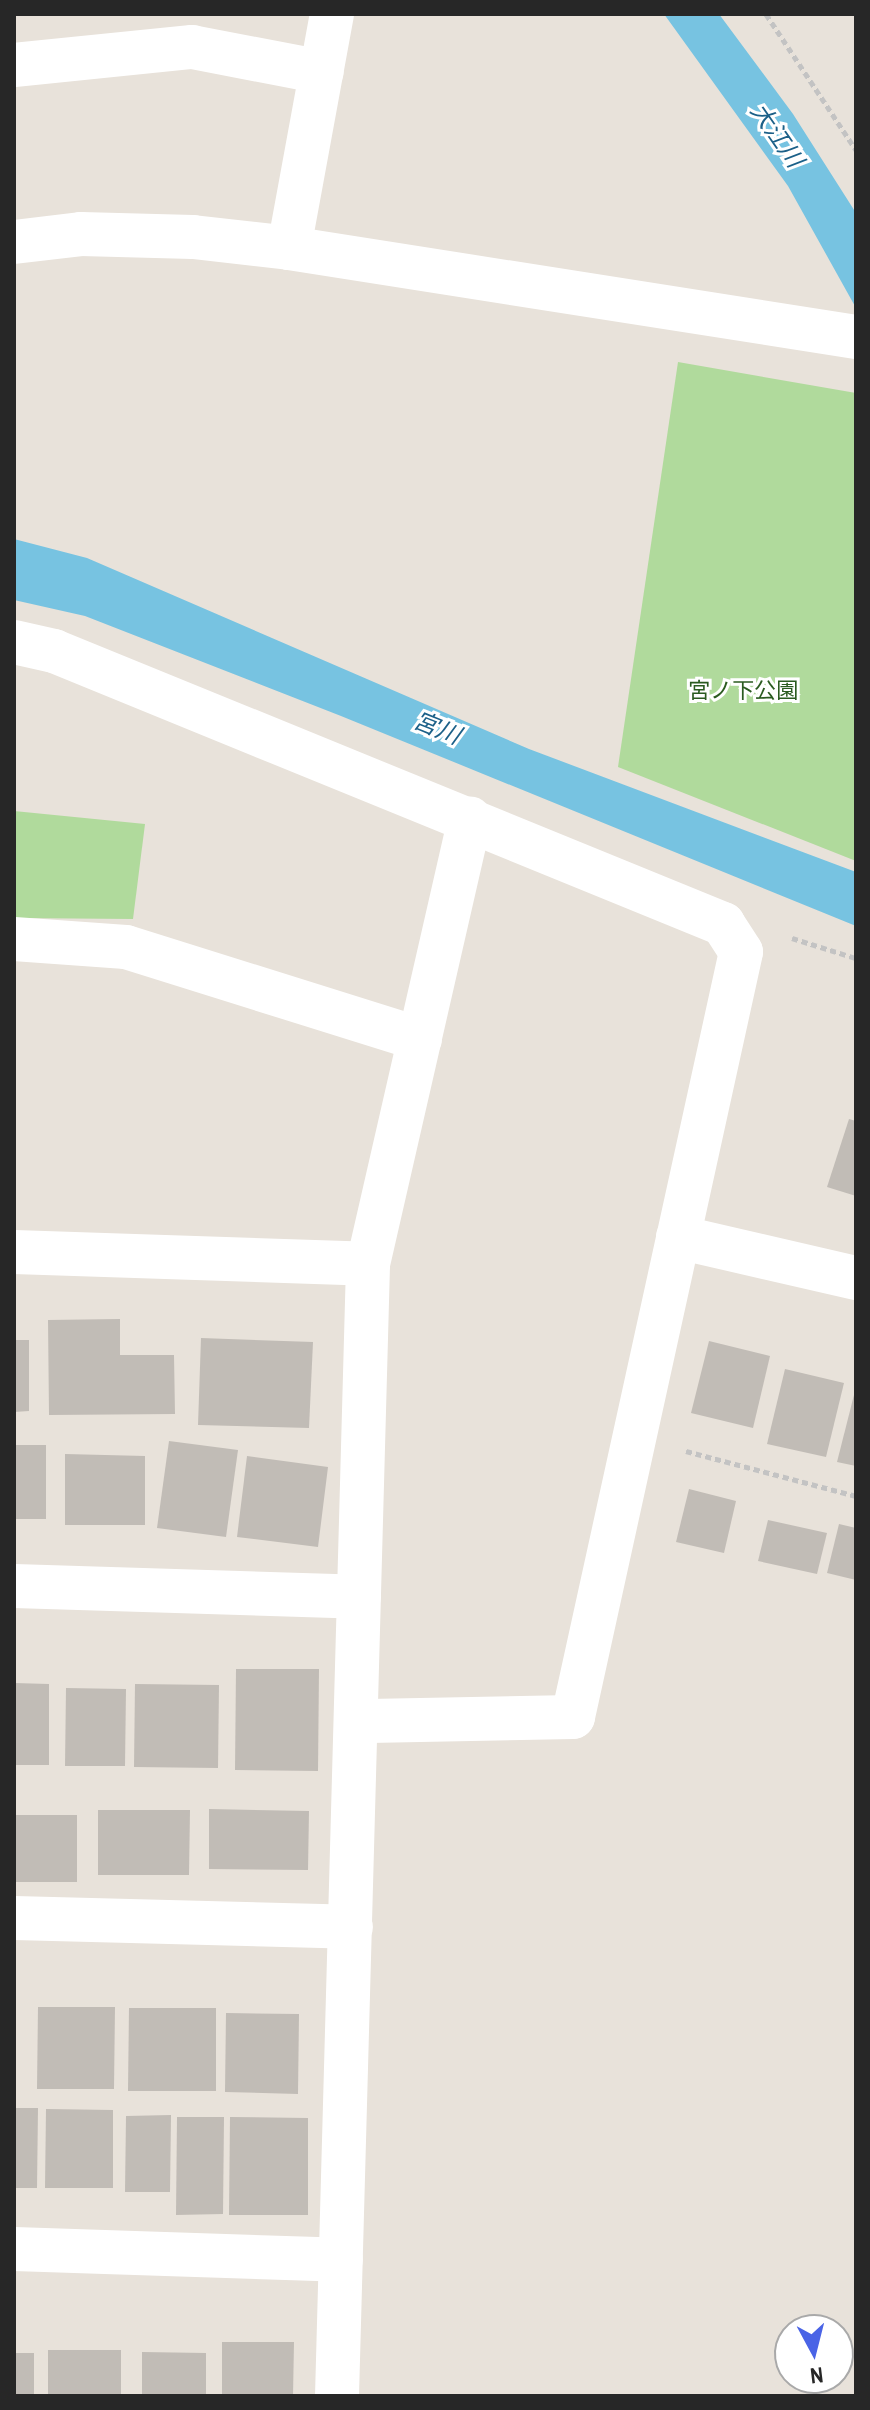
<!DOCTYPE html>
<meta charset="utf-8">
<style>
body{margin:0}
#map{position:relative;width:870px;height:2410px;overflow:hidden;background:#e8e2da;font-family:"Archivo Narrow","Noto Sans JP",sans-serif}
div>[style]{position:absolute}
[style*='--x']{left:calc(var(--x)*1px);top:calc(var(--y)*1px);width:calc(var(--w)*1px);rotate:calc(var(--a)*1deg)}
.green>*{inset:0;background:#b0da9c}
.water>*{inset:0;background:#77c3e1}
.building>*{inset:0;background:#c1bcb6}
.path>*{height:5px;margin-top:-2.5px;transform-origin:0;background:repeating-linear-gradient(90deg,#c3c3c3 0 6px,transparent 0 10px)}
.street>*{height:44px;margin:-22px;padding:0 22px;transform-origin:22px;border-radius:22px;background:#fff}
.secondary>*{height:44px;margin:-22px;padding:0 22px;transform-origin:22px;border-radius:22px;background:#fff}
span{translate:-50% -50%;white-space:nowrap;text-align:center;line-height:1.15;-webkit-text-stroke:6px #fff;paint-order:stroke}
.park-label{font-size:22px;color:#2b5b20}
.water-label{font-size:24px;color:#1b6088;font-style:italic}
.frame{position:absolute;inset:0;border:16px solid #272727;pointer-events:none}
.north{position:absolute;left:774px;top:2314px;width:80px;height:80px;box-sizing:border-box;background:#fff;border:2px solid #a9a9a9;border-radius:50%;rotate:173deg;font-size:22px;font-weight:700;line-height:32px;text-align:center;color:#272727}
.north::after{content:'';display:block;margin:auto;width:28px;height:36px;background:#4a64e6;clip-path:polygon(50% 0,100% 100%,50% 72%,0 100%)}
</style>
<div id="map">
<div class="green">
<i style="clip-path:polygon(678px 362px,856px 393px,856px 861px,618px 767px)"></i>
<i style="clip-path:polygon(14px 811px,145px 824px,133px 919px,14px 918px)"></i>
</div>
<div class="water">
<i style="clip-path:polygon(664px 14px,719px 14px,793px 114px,856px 213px,856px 308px,788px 186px)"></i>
<i style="clip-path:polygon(14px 539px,87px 558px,529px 749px,856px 872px,856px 926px,341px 716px,85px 616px,14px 600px)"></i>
</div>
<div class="building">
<i style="clip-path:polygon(849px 1119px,856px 1121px,856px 1196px,827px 1187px)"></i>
<i style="clip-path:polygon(120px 1319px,120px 1355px,174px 1355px,175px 1414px,49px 1415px,48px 1320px)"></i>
<i style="clip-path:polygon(201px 1338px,313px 1342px,309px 1428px,198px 1425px)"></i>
<i style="clip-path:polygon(14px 1340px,29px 1340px,29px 1411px,14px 1412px)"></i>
<i style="clip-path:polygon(709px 1341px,770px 1356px,753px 1428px,691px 1413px)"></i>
<i style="clip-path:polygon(785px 1369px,844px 1383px,826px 1457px,767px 1444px)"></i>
<i style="clip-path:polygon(856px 1387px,856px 1466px,837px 1462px)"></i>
<i style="clip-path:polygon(169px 1441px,238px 1450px,226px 1537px,157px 1528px)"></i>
<i style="clip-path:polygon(14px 1445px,46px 1445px,46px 1519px,14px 1519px)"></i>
<i style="clip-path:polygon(65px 1454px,145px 1456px,145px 1525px,65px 1525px)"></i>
<i style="clip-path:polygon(247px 1456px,328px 1467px,318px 1547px,237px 1537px)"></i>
<i style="clip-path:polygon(689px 1489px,736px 1501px,724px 1553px,676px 1542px)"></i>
<i style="clip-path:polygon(768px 1520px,827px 1533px,817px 1574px,758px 1561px)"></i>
<i style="clip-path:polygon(839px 1524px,856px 1528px,856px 1580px,827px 1573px)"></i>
<i style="clip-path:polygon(236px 1669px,319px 1669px,318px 1771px,235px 1770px)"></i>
<i style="clip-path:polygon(14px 1683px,49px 1684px,49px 1765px,14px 1765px)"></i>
<i style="clip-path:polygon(135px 1684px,219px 1685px,218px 1768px,134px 1767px)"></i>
<i style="clip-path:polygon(66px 1688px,126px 1689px,125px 1766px,65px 1766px)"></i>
<i style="clip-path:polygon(209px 1809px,309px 1811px,308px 1870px,209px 1869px)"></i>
<i style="clip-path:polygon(98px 1810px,190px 1810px,189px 1875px,98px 1875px)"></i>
<i style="clip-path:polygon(14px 1815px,77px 1815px,77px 1882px,14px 1882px)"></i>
<i style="clip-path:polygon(38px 2007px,115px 2007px,114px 2089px,37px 2089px)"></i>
<i style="clip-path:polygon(129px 2008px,216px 2008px,216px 2091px,128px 2091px)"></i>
<i style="clip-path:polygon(226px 2013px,299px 2014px,298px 2094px,225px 2092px)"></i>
<i style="clip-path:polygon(14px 2108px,38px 2108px,37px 2188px,14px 2188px)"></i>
<i style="clip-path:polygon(46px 2109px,113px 2110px,113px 2188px,45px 2188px)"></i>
<i style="clip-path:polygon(171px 2115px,170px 2192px,125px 2192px,126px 2116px)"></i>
<i style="clip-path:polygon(177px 2117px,224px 2117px,223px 2214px,176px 2215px)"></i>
<i style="clip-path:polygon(230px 2117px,308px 2118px,308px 2215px,229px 2215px)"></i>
<i style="clip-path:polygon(222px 2342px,294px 2342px,293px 2396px,222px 2396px)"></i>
<i style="clip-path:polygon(48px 2350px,121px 2350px,121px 2396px,48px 2396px)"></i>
<i style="clip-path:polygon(142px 2352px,206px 2353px,206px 2396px,142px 2396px)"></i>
<i style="clip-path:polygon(14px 2353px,34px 2353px,34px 2396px,14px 2396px)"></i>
</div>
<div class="path">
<i style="--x:766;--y:14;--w:163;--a:56.5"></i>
<i style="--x:792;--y:938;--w:67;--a:17.4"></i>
<i style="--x:686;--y:1451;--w:176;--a:14.8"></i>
</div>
<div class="street">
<i style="--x:14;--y:65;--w:179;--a:-5.8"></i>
<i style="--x:192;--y:47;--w:132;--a:10.9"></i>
<i style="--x:289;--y:248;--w:238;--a:-79.6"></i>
<i style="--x:14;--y:642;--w:41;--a:12.7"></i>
<i style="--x:54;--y:651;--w:723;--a:22.2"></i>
<i style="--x:723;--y:924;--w:33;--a:57"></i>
<i style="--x:741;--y:952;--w:783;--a:102.39"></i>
<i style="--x:573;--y:1717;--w:217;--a:178.9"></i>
<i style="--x:14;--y:939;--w:112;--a:4.1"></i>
<i style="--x:126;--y:947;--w:308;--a:17.4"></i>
<i style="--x:678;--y:1237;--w:183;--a:13"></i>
<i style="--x:14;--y:1252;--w:354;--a:1.9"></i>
<i style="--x:14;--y:1586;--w:345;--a:1.8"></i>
<i style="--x:14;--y:1918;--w:337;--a:1.5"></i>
<i style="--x:14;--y:2249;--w:327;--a:1.9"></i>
<i style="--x:337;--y:2396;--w:1132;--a:-88.43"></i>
<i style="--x:368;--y:1264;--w:457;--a:-77.1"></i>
</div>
<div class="secondary">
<i style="--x:14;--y:242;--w:67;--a:-6.8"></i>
<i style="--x:81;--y:234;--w:112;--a:1.5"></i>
<i style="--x:193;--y:237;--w:97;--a:6.5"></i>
<i style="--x:289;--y:248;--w:574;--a:8.92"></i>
</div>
<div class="park-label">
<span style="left:743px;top:691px">宮ノ下公園</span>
</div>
<div class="water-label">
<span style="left:777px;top:135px;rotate:55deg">大江川</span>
<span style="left:437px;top:728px;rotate:22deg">宮川</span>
</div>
<div class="frame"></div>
<div class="north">N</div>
</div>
